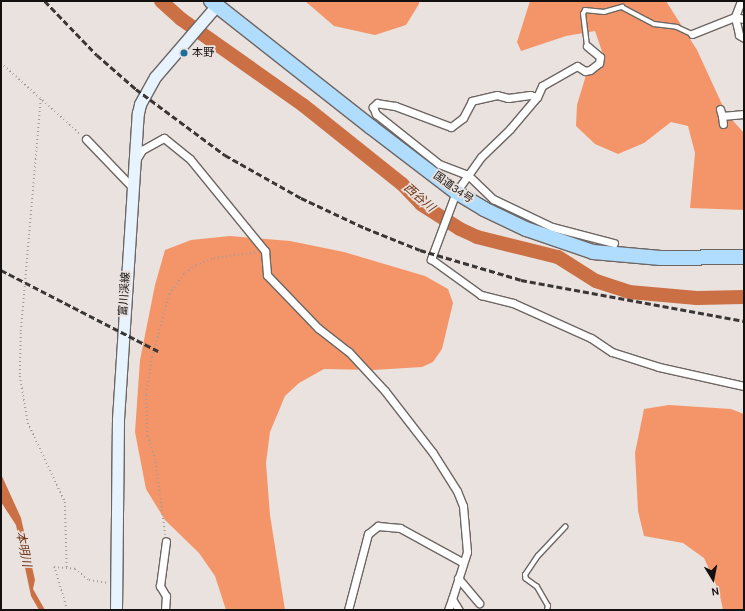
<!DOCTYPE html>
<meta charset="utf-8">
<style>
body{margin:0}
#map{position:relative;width:745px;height:611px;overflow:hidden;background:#eae2de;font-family:Karla,"Noto Sans JP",sans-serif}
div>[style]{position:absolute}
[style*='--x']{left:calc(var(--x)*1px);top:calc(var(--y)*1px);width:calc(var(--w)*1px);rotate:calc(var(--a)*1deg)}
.forest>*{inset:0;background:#f49569}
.water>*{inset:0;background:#cb7044}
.river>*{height:14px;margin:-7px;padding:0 7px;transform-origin:7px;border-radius:7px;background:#cb7044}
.path>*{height:1.5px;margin-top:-0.75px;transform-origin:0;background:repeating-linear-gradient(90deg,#a39d9a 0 1px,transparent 0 4px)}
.roads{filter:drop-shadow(1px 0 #6d6663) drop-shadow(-1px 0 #6d6663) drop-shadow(0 1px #6d6663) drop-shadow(0 -1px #6d6663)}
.lane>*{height:3.5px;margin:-1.75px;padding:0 1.75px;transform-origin:1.75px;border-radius:1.75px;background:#fff}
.street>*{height:7px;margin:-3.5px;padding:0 3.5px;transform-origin:3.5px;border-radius:3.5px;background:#fff}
.secondary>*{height:11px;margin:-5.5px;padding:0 5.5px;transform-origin:5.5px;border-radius:5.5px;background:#e7f4ff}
.highway>*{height:14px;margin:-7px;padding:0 7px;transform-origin:7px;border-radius:7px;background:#b0dcfe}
.rail>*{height:2.5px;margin-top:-1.25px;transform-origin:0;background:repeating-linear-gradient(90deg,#3a3635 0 6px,transparent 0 9px)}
.dots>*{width:11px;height:11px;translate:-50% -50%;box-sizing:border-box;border:2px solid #eae2de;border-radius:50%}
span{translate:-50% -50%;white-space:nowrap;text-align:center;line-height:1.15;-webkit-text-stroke:3.5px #eae2de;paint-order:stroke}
.poi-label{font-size:11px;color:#13100f}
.left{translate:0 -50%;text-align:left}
.street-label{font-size:11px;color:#13100f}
.water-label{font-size:12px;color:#703314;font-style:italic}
.frame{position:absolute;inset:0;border:2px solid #13100f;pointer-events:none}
.north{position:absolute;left:693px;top:559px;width:40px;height:40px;-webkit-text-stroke:3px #eae2de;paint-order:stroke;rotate:170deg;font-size:11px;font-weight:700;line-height:16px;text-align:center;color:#13100f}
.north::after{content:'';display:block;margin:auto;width:14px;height:18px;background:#13100f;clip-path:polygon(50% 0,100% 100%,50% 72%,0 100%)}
</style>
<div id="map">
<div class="forest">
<i style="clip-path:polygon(305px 1px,419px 1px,419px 4px,406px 25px,375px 35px,334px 26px)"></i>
<i style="clip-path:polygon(530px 1px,666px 1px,697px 50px,726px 113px,744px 133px,744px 210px,690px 208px,695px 153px,688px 126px,671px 122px,644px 143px,618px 154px,595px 144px,576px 126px,577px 105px,586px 75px,605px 60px,595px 31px,566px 36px,521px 51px,517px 42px)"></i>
<i style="clip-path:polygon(230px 236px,290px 241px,344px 252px,425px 276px,448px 289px,453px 303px,442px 349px,433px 362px,422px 367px,373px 370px,324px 369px,299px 383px,285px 396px,270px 432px,266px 463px,270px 515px,285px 610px,226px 610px,215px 576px,199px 553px,165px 520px,146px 489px,135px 432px,140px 360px,155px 285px,165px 250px,191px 240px)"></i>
<i style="clip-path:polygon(669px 405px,731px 409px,744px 414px,744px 610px,723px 610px,719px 591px,704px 558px,683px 543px,644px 536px,638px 511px,635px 453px,644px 409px)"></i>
</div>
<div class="water">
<i style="clip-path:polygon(1px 474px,21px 518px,35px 580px,33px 589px,45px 610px,39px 610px,31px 596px,16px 525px,1px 502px)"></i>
</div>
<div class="river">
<i style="--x:161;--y:1;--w:27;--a:42"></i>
<i style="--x:181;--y:19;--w:149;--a:35.2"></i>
<i style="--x:303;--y:105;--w:127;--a:38.6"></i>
<i style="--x:402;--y:184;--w:28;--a:46"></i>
<i style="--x:421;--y:204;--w:46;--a:32.7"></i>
<i style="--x:460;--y:229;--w:19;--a:25"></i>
<i style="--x:477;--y:237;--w:83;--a:13.9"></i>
<i style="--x:558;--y:257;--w:45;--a:32.3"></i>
<i style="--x:596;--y:281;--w:35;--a:18"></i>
<i style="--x:629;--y:292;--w:68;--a:5"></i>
<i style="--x:697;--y:298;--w:47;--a:-1.2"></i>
</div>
<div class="path">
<i style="--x:1;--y:63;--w:106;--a:41.9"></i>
<i style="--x:41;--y:99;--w:235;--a:94.9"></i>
<i style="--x:21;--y:333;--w:43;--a:91.3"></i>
<i style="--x:20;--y:376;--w:48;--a:80.3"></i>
<i style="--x:28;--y:423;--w:87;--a:64.9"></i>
<i style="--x:65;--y:502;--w:66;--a:88.3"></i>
<i style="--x:165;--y:535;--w:76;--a:-97.6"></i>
<i style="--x:155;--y:460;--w:25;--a:-108"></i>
<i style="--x:147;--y:436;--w:42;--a:-91.4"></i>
<i style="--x:146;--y:394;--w:37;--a:-81"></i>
<i style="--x:152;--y:357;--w:65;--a:-74.9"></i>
<i style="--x:169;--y:294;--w:26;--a:-53"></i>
<i style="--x:185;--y:273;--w:14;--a:-36"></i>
<i style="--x:196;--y:265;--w:19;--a:-21"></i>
<i style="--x:214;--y:258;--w:43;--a:-7.9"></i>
<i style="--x:67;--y:610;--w:45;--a:-106.8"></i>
<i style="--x:54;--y:567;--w:21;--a:5"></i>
<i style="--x:75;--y:569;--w:18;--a:38"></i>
<i style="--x:89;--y:580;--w:18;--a:9"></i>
</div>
<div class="roads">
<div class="lane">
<i style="--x:587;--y:46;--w:32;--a:-97"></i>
<i style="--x:583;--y:14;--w:4;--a:-63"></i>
<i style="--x:585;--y:10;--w:19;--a:6"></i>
<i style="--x:604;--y:12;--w:19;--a:-16"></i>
<i style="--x:622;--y:7;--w:36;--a:28"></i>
<i style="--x:654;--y:24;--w:23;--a:7"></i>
<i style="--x:677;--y:27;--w:17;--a:25"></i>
<i style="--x:547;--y:610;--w:4;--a:-76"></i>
<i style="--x:548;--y:606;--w:22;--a:-120"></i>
<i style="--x:537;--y:587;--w:14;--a:-144"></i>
<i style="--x:526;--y:579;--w:4;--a:-104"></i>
<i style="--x:525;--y:575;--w:23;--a:-56"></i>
<i style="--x:538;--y:556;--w:40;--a:-47"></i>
</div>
<div class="street">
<i style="--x:741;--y:1;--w:17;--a:111"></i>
<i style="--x:735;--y:17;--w:18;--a:77"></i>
<i style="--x:739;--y:35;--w:6;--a:31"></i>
<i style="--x:692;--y:34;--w:46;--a:-21.6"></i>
<i style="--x:735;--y:17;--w:9;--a:13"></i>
<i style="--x:587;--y:46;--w:17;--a:40"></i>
<i style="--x:600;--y:57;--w:6;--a:99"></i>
<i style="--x:599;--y:63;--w:11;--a:142"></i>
<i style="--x:590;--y:70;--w:5;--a:169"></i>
<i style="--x:585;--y:71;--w:9;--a:-148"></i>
<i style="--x:577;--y:66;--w:40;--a:150.3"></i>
<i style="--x:542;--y:86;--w:12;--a:114"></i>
<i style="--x:537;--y:97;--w:7;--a:-164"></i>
<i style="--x:530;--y:95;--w:22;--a:172"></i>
<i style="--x:508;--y:98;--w:11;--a:-165"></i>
<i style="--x:497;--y:95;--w:26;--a:167"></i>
<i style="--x:472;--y:101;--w:19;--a:118"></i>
<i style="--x:463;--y:118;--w:15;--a:143"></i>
<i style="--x:451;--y:127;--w:60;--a:-159.4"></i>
<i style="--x:395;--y:106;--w:18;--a:-171"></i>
<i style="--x:377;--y:103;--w:6;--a:135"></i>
<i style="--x:373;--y:107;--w:8;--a:67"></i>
<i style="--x:376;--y:114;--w:80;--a:38.4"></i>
<i style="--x:439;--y:164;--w:31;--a:21"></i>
<i style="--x:468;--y:175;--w:35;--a:44"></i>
<i style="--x:493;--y:199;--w:65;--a:25.4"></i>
<i style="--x:552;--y:227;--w:64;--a:14.5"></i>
<i style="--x:537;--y:97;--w:42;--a:130.2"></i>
<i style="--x:510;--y:129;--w:40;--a:136"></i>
<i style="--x:481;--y:157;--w:43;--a:125.5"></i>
<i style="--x:456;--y:192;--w:72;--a:110.5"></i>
<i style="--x:431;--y:259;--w:62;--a:35.8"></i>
<i style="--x:481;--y:295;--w:33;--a:14"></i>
<i style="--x:513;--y:303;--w:85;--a:24.2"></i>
<i style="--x:591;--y:338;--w:25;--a:34"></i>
<i style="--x:612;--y:352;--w:49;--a:17.7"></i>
<i style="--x:659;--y:367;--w:87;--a:12.6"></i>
<i style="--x:720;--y:109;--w:7;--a:74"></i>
<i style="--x:722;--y:116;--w:22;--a:-5"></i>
<i style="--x:722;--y:116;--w:8;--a:83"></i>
<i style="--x:86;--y:139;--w:68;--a:46.2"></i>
<i style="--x:136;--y:160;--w:12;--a:-59"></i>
<i style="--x:142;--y:150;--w:25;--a:-29"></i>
<i style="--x:164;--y:138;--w:33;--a:39"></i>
<i style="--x:190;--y:159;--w:119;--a:50.8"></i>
<i style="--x:265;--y:251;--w:24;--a:85"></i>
<i style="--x:267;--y:275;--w:74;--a:46.1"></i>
<i style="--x:318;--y:328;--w:39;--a:38"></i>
<i style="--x:349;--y:352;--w:53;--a:47.3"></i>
<i style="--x:385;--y:391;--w:78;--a:52.3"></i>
<i style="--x:433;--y:453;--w:45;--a:57.7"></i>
<i style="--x:457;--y:491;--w:16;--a:68"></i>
<i style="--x:463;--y:506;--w:46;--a:85"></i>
<i style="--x:467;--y:552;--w:49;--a:107.7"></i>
<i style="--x:452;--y:599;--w:13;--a:58"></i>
<i style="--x:458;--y:578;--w:33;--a:50"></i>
<i style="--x:165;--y:610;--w:14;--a:-86"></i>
<i style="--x:166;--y:596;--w:12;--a:-121"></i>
<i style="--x:160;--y:586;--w:45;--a:-82.4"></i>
<i style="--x:348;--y:610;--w:79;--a:-75.3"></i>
<i style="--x:368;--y:534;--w:13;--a:-39"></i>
<i style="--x:378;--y:526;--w:22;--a:5"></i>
<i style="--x:400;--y:528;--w:71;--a:28.7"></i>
<i style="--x:448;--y:610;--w:12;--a:-70"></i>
</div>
<div class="secondary">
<i style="--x:116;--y:610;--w:191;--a:-89.4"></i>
<i style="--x:118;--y:419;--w:307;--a:-86.3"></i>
<i style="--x:138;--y:113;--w:9;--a:-77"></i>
<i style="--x:140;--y:104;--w:31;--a:-61"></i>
<i style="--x:155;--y:77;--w:95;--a:-49.3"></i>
</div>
<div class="highway">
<i style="--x:211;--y:1;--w:204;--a:38.2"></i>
<i style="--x:371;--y:127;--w:107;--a:37.4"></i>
<i style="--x:456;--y:192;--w:33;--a:31"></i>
<i style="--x:484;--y:209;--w:47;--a:25.5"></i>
<i style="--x:526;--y:229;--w:71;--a:18.9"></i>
<i style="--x:593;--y:252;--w:68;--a:5"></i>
<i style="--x:661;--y:258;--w:83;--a:-0.7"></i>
</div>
</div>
<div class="rail">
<i style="--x:45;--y:1;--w:75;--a:46.1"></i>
<i style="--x:97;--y:55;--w:52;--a:41.1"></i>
<i style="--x:136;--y:89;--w:111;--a:36.6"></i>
<i style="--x:225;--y:155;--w:87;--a:29.5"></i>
<i style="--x:301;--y:198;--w:71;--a:25.1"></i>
<i style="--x:365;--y:228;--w:59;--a:21.8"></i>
<i style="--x:420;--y:250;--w:105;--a:16.5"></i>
<i style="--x:521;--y:280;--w:227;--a:10.4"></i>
<i style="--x:1;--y:270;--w:177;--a:27.3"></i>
</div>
<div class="dots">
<i style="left:184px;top:53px;background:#1c6d9e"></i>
</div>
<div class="poi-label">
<span class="left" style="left:192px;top:53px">本野</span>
</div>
<div class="street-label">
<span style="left:453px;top:188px;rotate:35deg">国道34号</span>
<span style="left:125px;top:294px;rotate:-86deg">富川渓線</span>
</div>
<div class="water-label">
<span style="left:419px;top:198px;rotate:41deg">西谷川</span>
<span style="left:23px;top:549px;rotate:79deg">本明川</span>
</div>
<div class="frame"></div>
<div class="north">N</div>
</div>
